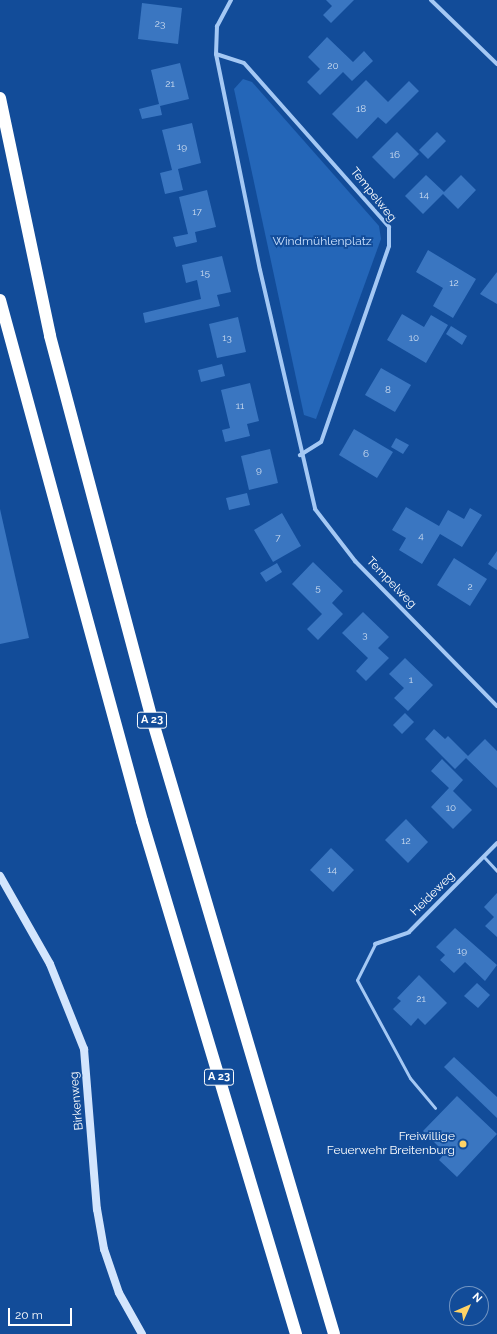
<!DOCTYPE html>
<meta charset="utf-8">
<style>
body{margin:0}
#map{position:relative;width:497px;height:1334px;overflow:hidden;background:#124c99;font-family:Raleway,sans-serif}
div>[style]{position:absolute}
[style*='--x']{left:calc(var(--x)*1px);top:calc(var(--y)*1px);width:calc(var(--w)*1px);rotate:calc(var(--a)*1deg)}
.green>*{inset:0;background:#2466b8}
.building>*{inset:0;background:#3a76c1}
.lane>*{height:3px;margin:-1.5px;padding:0 1.5px;transform-origin:1.5px;border-radius:1.5px;background:#a4c8f4}
.street>*{height:4px;margin:-2px;padding:0 2px;transform-origin:2px;border-radius:2px;background:#a4c8f4}
.secondary>*{height:8px;margin:-4px;padding:0 4px;transform-origin:4px;border-radius:4px;background:#d3e5fd}
.highway>*{height:12px;margin:-6px;padding:0 6px;transform-origin:6px;border-radius:6px;background:#fff}
.dots>*{width:11px;height:11px;translate:-50% -50%;box-sizing:border-box;border:2px solid #124c99;border-radius:50%}
span{translate:-50% -50%;white-space:nowrap;text-align:center;line-height:1.15;-webkit-text-stroke:3.5px #124c99;paint-order:stroke}
.number-label{font-size:10px;color:#ceddf0}
.number-label span{-webkit-text-stroke-width:0}
.shield-label span{padding:1px 3px;background:#124c99;border:1px solid;border-radius:3px;-webkit-text-stroke-width:0}
.shield-label{font-size:11px;color:#fff;font-weight:700}
.street-label{font-size:12px;color:#fff}
.park-label{font-size:12px;color:#cce2fe}
.poi-label{font-size:12px;color:#fff}
.right{translate:-100% -50%;text-align:right}
.north{position:absolute;left:449px;top:1286px;width:40px;height:40px;box-sizing:border-box;background:#124c99;border:1px solid #7194c2;border-radius:50%;rotate:45deg;font-size:11px;font-weight:700;line-height:16px;text-align:center;color:#fff}
.north::after{content:'';display:block;margin:auto;width:14px;height:18px;background:#ffd366;clip-path:polygon(50% 0,100% 100%,50% 72%,0 100%)}
.scale{position:absolute;left:8px;top:1308px;width:64px;height:18px;box-sizing:border-box;border:2px solid #fff;border-top:0;padding-left:5px;font-size:12px;line-height:14px;white-space:nowrap;color:#fff;-webkit-text-stroke:3px #124c99;paint-order:stroke}
</style>
<div id="map">
<div class="green">
<i style="clip-path:polygon(243px 79px,252px 82px,379px 226px,381px 239px,316px 419px,304px 415px,234px 89px)"></i>
</div>
<div class="building">
<i style="clip-path:polygon(326px 0,354px 0,331px 23px,323px 15px,332px 6px)"></i>
<i style="clip-path:polygon(142px 3px,182px 8px,178px 44px,138px 39px)"></i>
<i style="clip-path:polygon(327px 37px,353px 62px,364px 51px,373px 61px,352px 81px,343px 72px,320px 95px,307px 82px,320px 69px,308px 57px)"></i>
<i style="clip-path:polygon(180px 63px,189px 99px,160px 106px,162px 115px,142px 119px,139px 109px,159px 104px,151px 70px)"></i>
<i style="clip-path:polygon(366px 80px,388px 102px,409px 81px,419px 91px,386px 124px,378px 117px,357px 139px,332px 114px)"></i>
<i style="clip-path:polygon(192px 123px,201px 163px,178px 169px,183px 190px,165px 194px,160px 173px,172px 170px,162px 130px)"></i>
<i style="clip-path:polygon(397px 132px,419px 154px,394px 179px,372px 157px)"></i>
<i style="clip-path:polygon(437px 132px,446px 141px,428px 159px,419px 150px)"></i>
<i style="clip-path:polygon(426px 175px,444px 192px,461px 175px,476px 190px,458px 209px,443px 194px,423px 214px,405px 196px)"></i>
<i style="clip-path:polygon(207px 190px,216px 227px,195px 232px,197px 242px,176px 247px,173px 237px,188px 234px,179px 197px)"></i>
<i style="clip-path:polygon(428px 250px,476px 279px,453px 318px,433px 306px,443px 288px,416px 272px)"></i>
<i style="clip-path:polygon(222px 256px,231px 292px,217px 295px,220px 306px,145px 323px,143px 313px,201px 299px,197px 280px,186px 283px,182px 265px)"></i>
<i style="clip-path:polygon(497px 272px,497px 304px,480px 294px)"></i>
<i style="clip-path:polygon(402px 314px,424px 327px,431px 315px,448px 325px,426px 363px,387px 340px)"></i>
<i style="clip-path:polygon(238px 317px,246px 352px,217px 358px,209px 324px)"></i>
<i style="clip-path:polygon(451px 326px,467px 336px,462px 345px,446px 334px)"></i>
<i style="clip-path:polygon(222px 364px,225px 376px,201px 382px,198px 370px)"></i>
<i style="clip-path:polygon(381px 368px,411px 385px,395px 412px,365px 395px)"></i>
<i style="clip-path:polygon(250px 383px,259px 421px,247px 424px,250px 436px,225px 442px,222px 430px,230px 428px,221px 390px)"></i>
<i style="clip-path:polygon(354px 429px,393px 452px,377px 478px,339px 455px)"></i>
<i style="clip-path:polygon(396px 438px,409px 445px,403px 454px,391px 447px)"></i>
<i style="clip-path:polygon(270px 449px,278px 483px,249px 490px,241px 456px)"></i>
<i style="clip-path:polygon(247px 493px,250px 505px,229px 510px,226px 498px)"></i>
<i style="clip-path:polygon(406px 507px,439px 526px,448px 510px,464px 519px,470px 508px,482px 515px,462px 547px,440px 534px,422px 564px,399px 550px,406px 538px,392px 530px)"></i>
<i style="clip-path:polygon(0 509px,29px 638px,0 644px)"></i>
<i style="clip-path:polygon(282px 513px,301px 546px,273px 562px,254px 530px)"></i>
<i style="clip-path:polygon(497px 551px,497px 570px,488px 564px)"></i>
<i style="clip-path:polygon(454px 558px,487px 579px,470px 606px,437px 585px)"></i>
<i style="clip-path:polygon(313px 562px,343px 591px,332px 603px,343px 614px,318px 640px,307px 629px,322px 614px,292px 584px)"></i>
<i style="clip-path:polygon(277px 563px,282px 572px,266px 582px,260px 573px)"></i>
<i style="clip-path:polygon(363px 612px,389px 637px,378px 648px,389px 658px,366px 681px,356px 671px,368px 658px,342px 633px)"></i>
<i style="clip-path:polygon(405px 658px,433px 685px,408px 711px,394px 698px,404px 688px,389px 674px)"></i>
<i style="clip-path:polygon(405px 713px,414px 722px,402px 734px,393px 725px)"></i>
<i style="clip-path:polygon(434px 729px,445px 739px,448px 736px,468px 756px,485px 739px,497px 751px,497px 788px,466px 758px,455px 769px,425px 739px)"></i>
<i style="clip-path:polygon(442px 759px,463px 780px,453px 791px,472px 810px,453px 829px,431px 807px,449px 788px,431px 771px)"></i>
<i style="clip-path:polygon(406px 819px,428px 842px,408px 863px,385px 840px)"></i>
<i style="clip-path:polygon(331px 848px,354px 870px,333px 892px,310px 870px)"></i>
<i style="clip-path:polygon(497px 893px,497px 937px,485px 926px,494px 917px,484px 907px)"></i>
<i style="clip-path:polygon(455px 928px,497px 965px,485px 981px,465px 962px,454px 973px,440px 960px,445px 955px,436px 947px)"></i>
<i style="clip-path:polygon(419px 975px,447px 1003px,425px 1025px,418px 1018px,411px 1026px,393px 1009px,401px 1001px,397px 998px)"></i>
<i style="clip-path:polygon(477px 983px,490px 995px,478px 1008px,464px 996px)"></i>
<i style="clip-path:polygon(454px 1057px,497px 1097px,497px 1118px,444px 1067px)"></i>
<i style="clip-path:polygon(457px 1096px,497px 1134px,457px 1177px,439px 1160px,445px 1153px,423px 1131px)"></i>
</div>
<div class="lane">
<i style="--x:484;--y:857;--w:19;--a:47"></i>
<i style="--x:375;--y:944;--w:40;--a:116.6"></i>
<i style="--x:357;--y:980;--w:111;--a:61.6"></i>
<i style="--x:410;--y:1078;--w:39;--a:50"></i>
</div>
<div class="street">
<i style="--x:231;--y:0;--w:30;--a:118"></i>
<i style="--x:217;--y:26;--w:28;--a:92"></i>
<i style="--x:216;--y:54;--w:220;--a:78.5"></i>
<i style="--x:260;--y:270;--w:245;--a:77"></i>
<i style="--x:315;--y:509;--w:66;--a:52.4"></i>
<i style="--x:355;--y:561;--w:203;--a:45.6"></i>
<i style="--x:431;--y:0;--w:92;--a:44.1"></i>
<i style="--x:216;--y:54;--w:29;--a:18"></i>
<i style="--x:244;--y:63;--w:219;--a:48.5"></i>
<i style="--x:389;--y:227;--w:19;--a:90"></i>
<i style="--x:389;--y:246;--w:207;--a:109.1"></i>
<i style="--x:321;--y:442;--w:25;--a:148"></i>
<i style="--x:375;--y:944;--w:36;--a:-19"></i>
<i style="--x:409;--y:932;--w:125;--a:-45.3"></i>
</div>
<div class="secondary">
<i style="--x:0;--y:876;--w:101;--a:60.4"></i>
<i style="--x:50;--y:964;--w:92;--a:68.2"></i>
<i style="--x:84;--y:1049;--w:161;--a:85.4"></i>
<i style="--x:97;--y:1209;--w:41;--a:80.1"></i>
<i style="--x:104;--y:1249;--w:46;--a:71.2"></i>
<i style="--x:119;--y:1293;--w:47;--a:60.7"></i>
</div>
<div class="highway">
<i style="--x:0;--y:98;--w:243;--a:78.1"></i>
<i style="--x:50;--y:336;--w:396;--a:75.1"></i>
<i style="--x:152;--y:719;--w:641;--a:73.51"></i>
<i style="--x:0;--y:300;--w:540;--a:74.75"></i>
<i style="--x:142;--y:821;--w:536;--a:73.29"></i>
</div>
<div class="dots">
<i style="left:463px;top:1144px;background:#ffd366"></i>
</div>
<div class="number-label">
<span style="left:160px;top:24px">23</span>
<span style="left:333px;top:66px">20</span>
<span style="left:170px;top:84px">21</span>
<span style="left:361px;top:109px">18</span>
<span style="left:182px;top:147px">19</span>
<span style="left:395px;top:155px">16</span>
<span style="left:424px;top:195px">14</span>
<span style="left:197px;top:212px">17</span>
<span style="left:205px;top:273px">15</span>
<span style="left:454px;top:283px">12</span>
<span style="left:227px;top:338px">13</span>
<span style="left:414px;top:338px">10</span>
<span style="left:388px;top:390px">8</span>
<span style="left:240px;top:406px">11</span>
<span style="left:366px;top:454px">6</span>
<span style="left:259px;top:470px">9</span>
<span style="left:421px;top:536px">4</span>
<span style="left:278px;top:538px">7</span>
<span style="left:470px;top:587px">2</span>
<span style="left:318px;top:588px">5</span>
<span style="left:365px;top:635px">3</span>
<span style="left:411px;top:680px">1</span>
<span style="left:451px;top:808px">10</span>
<span style="left:406px;top:841px">12</span>
<span style="left:332px;top:870px">14</span>
<span style="left:462px;top:951px">19</span>
<span style="left:421px;top:999px">21</span>
</div>
<div class="shield-label">
<span style="left:152px;top:720px">A 23</span>
<span style="left:219px;top:1077px">A 23</span>
</div>
<div class="street-label">
<span style="left:373px;top:195px;rotate:51deg">Tempelweg</span>
<span style="left:391px;top:583px;rotate:46deg">Tempelweg</span>
<span style="left:433px;top:894px;rotate:-45deg">Heideweg</span>
<span style="left:77px;top:1101px;rotate:-95deg">Birkenweg</span>
</div>
<div class="park-label">
<span style="left:322px;top:242px">Windmühlenplatz</span>
</div>
<div class="poi-label">
<span class="right" style="left:455px;top:1144px">Freiwillige<br>Feuerwehr Breitenburg</span>
</div>
<div class="north">N</div>
<div class="scale">20 m</div>
</div>
